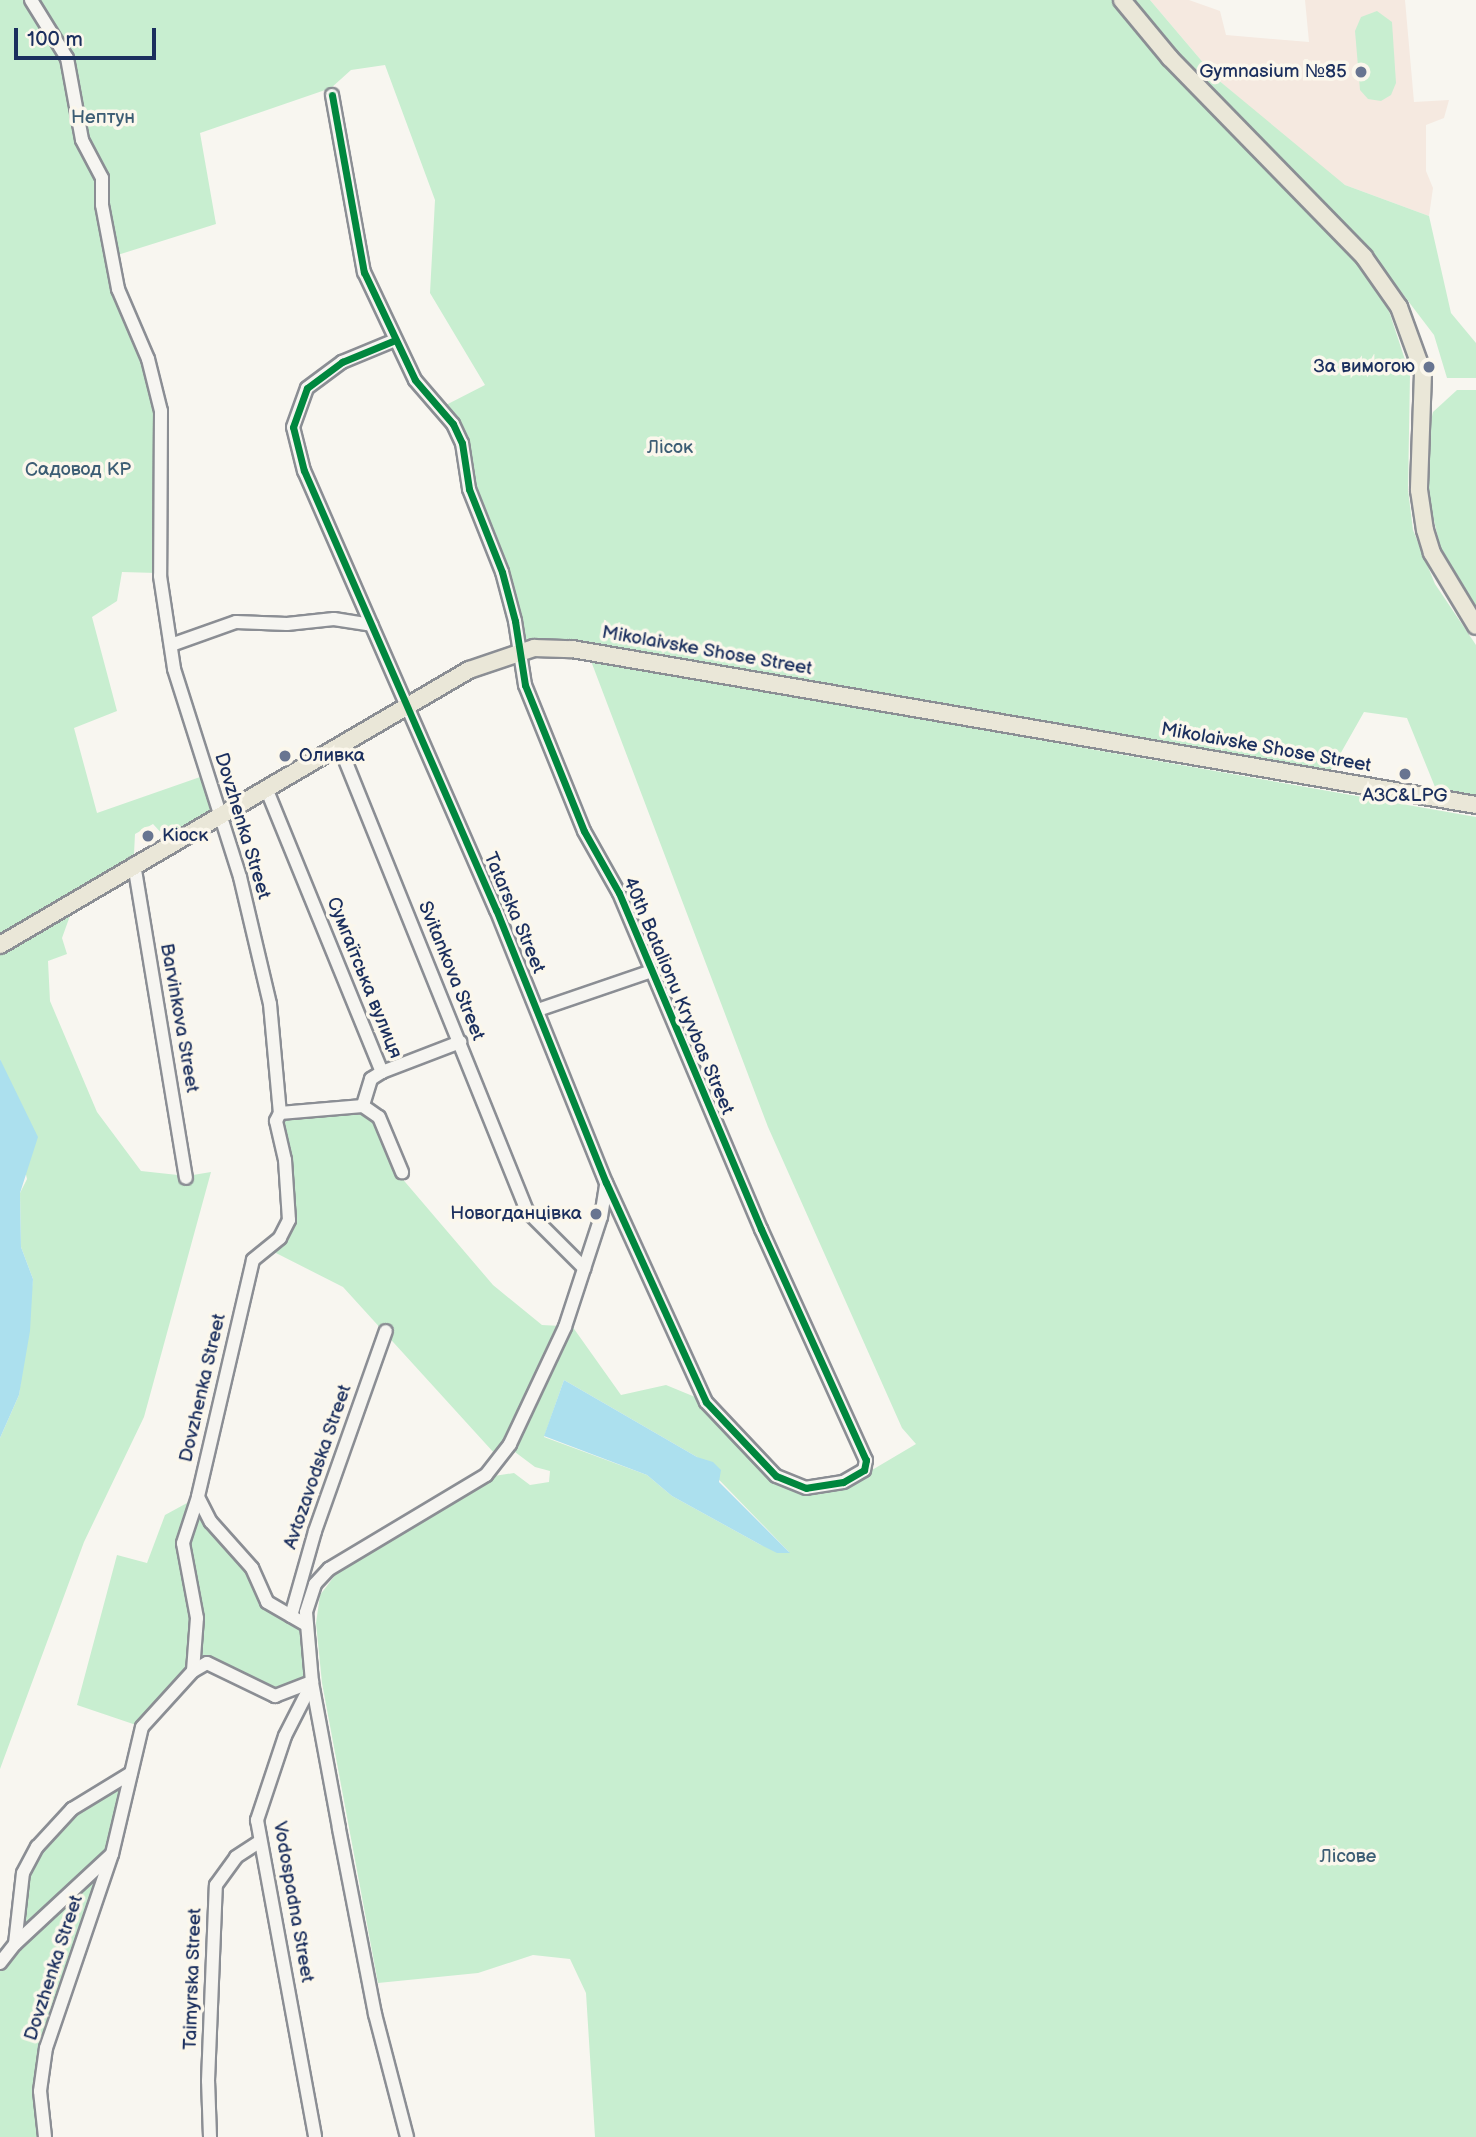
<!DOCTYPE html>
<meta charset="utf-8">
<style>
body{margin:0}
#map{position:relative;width:1476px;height:2137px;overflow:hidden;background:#f8f6f0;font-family:"Balsamiq Sans",sans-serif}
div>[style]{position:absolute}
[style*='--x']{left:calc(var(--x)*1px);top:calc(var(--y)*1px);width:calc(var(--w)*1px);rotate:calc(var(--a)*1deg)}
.built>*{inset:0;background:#f5e9e0}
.green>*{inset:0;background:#c8eed0}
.water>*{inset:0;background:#ace0ee}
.roads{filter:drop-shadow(2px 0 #8b8e94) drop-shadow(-2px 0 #8b8e94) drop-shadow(0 2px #8b8e94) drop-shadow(0 -2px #8b8e94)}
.minor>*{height:12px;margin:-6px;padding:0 6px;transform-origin:6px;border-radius:6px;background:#f6f5f1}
.major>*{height:16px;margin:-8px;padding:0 8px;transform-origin:8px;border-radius:8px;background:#eae7d8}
.cycleway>*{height:7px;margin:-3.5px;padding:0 3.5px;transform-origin:3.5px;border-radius:3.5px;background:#00873e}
.dots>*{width:19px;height:19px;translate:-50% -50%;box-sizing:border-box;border:4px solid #fbf7ec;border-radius:50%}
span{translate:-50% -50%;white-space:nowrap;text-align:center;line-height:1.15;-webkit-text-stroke:7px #fbf7ec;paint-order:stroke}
.poi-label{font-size:19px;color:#1b2f5e}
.right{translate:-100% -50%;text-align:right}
.left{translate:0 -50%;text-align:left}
.park-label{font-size:19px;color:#3c5d74}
.street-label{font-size:19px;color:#1b2f5e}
.scale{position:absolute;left:14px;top:28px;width:142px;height:32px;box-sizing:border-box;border:4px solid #1b2f5e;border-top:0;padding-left:9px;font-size:21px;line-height:24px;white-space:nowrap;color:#1b2f5e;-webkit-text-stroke:5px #fbf7ec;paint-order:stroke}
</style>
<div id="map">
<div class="built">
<i style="clip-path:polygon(1150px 0,1189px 0,1220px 11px,1226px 35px,1309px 42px,1305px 0,1405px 0,1414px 102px,1449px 100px,1444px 118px,1426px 125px,1426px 171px,1433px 188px,1429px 216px,1345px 185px,1319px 166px,1217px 79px)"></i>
</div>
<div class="green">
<i style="clip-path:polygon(0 0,1112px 0,1164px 64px,1355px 262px,1389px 311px,1410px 375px,1408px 490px,1413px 530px,1435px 584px,1476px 645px,1476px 798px,1437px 792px,1407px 718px,1364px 712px,1330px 772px,651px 656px,548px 640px,521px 643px,522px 617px,444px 406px,485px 385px,430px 293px,435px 200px,385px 65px,351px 70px,331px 88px,200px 133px,216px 224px,108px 258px,157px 410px,157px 573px,122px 572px,117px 601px,92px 617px,117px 711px,74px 728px,97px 813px,203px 776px,214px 810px,165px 837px,153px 824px,135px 834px,134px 854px,0 936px)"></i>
<i style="clip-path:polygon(1133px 0,1150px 0,1217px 79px,1345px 185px,1429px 216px,1451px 313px,1476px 343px,1476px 378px,1447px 378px,1434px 335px,1367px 247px,1176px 52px)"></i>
<i style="clip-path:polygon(1377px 11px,1392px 22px,1396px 83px,1391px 95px,1381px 101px,1368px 99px,1360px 90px,1355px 31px,1361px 17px)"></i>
<i style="clip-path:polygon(1457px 390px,1476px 390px,1476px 612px,1441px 550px,1424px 479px,1425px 446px,1433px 412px)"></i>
<i style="clip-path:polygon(evenodd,591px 661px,1476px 817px,1476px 2137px,595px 2137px,586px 1993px,570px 1959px,533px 1955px,478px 1973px,378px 1983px,322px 1683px,316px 1623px,320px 1595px,339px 1570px,494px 1476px,514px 1473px,530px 1485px,549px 1482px,550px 1471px,535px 1467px,515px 1452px,572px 1326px,621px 1395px,666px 1385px,700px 1399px,759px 1468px,804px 1492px,845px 1486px,916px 1444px,902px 1428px,768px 1127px,591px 661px,564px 1380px,697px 1457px,789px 1552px,761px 1545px,672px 1496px,647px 1475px,544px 1437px,564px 1380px)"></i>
<i style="clip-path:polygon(71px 913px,62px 938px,67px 954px,48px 961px,50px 1001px,97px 1112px,141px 1171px,187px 1176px,211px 1172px,144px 1417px,84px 1542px,0 1769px,0 1438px,19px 1395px,33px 1279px,21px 1247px,20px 1193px,27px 1179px,0 1059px,0 954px)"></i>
<i style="clip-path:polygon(361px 1110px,375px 1119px,400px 1176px,493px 1285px,542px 1325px,561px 1326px,506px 1440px,495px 1454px,343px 1287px,272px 1251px,285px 1238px,281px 1123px,285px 1115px)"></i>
<i style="clip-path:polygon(198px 1497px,252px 1568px,267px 1602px,305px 1624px,312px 1682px,275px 1696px,207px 1663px,142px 1727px,77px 1705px,117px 1555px,147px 1563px,165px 1515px)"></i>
<i style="clip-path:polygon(131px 1773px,46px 2048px,45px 2137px,0 2137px,0 1963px,15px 1944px,23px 1873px,72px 1809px)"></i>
</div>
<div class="water">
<i style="clip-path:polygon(0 1059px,38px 1137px,20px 1193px,21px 1247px,33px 1279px,30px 1331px,19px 1395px,0 1438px)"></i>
<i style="clip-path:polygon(564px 1380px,697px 1457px,713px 1462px,721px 1470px,719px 1482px,790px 1553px,777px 1553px,761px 1545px,672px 1496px,647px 1475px,544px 1436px)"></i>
</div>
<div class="roads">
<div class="minor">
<i style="--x:31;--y:0;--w:68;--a:58.2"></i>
<i style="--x:67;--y:58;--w:83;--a:79.6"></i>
<i style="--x:82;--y:140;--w:43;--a:62.2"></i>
<i style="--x:102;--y:178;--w:27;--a:90"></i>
<i style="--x:102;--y:205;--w:86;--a:79.2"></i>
<i style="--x:118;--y:289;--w:76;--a:66.8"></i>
<i style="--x:148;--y:359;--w:54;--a:76"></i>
<i style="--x:161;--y:411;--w:165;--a:90.3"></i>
<i style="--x:160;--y:576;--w:94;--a:81.4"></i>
<i style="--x:174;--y:669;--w:218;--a:72.4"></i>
<i style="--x:240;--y:877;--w:130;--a:76.7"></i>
<i style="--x:270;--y:1004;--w:109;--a:84.8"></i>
<i style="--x:280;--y:1113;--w:9;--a:117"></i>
<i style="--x:276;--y:1121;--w:40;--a:77"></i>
<i style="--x:285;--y:1160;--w:60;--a:86.2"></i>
<i style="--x:289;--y:1220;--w:20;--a:117"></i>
<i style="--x:280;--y:1238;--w:35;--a:141"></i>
<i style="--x:253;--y:1260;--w:243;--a:103.1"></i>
<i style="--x:198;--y:1497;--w:28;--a:63"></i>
<i style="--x:211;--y:1522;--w:62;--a:48.3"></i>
<i style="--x:252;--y:1568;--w:37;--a:66"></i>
<i style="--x:267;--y:1602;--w:44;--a:30.1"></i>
<i style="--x:332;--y:95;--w:180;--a:79.8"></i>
<i style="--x:364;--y:272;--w:119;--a:64.7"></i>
<i style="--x:415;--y:380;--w:58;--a:49.2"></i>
<i style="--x:453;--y:424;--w:21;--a:65"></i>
<i style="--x:462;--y:443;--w:47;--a:81.3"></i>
<i style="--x:469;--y:489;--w:89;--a:68.3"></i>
<i style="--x:502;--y:572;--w:51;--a:75.1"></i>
<i style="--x:515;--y:621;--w:65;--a:81.1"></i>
<i style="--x:525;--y:685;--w:157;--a:68"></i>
<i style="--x:584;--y:831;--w:71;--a:60.6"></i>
<i style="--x:619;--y:893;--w:365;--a:67.1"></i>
<i style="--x:761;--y:1229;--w:254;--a:65.6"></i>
<i style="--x:866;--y:1460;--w:10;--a:101"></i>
<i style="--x:864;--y:1470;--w:24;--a:150"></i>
<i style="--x:843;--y:1482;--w:37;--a:171"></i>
<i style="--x:806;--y:1488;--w:32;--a:-158"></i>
<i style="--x:776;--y:1476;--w:102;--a:-133.4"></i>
<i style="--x:706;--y:1402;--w:241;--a:-114.5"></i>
<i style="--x:606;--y:1183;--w:294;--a:-111.9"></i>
<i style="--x:496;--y:910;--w:479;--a:-113.6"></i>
<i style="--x:304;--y:471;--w:45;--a:-104"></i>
<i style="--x:293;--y:427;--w:41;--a:-70.3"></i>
<i style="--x:307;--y:388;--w:44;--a:-36.6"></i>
<i style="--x:342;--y:362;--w:55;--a:-22.4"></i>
<i style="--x:171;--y:645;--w:69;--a:-19.5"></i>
<i style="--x:236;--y:622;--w:51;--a:2.2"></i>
<i style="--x:287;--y:624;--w:47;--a:-6.1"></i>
<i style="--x:334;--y:619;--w:38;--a:9"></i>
<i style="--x:339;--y:745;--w:502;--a:68.03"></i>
<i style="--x:527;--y:1211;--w:81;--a:45"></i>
<i style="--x:266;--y:788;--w:307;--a:67.8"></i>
<i style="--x:382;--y:1072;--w:13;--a:148"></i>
<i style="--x:371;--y:1079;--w:28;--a:107"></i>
<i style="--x:363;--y:1106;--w:19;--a:35"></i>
<i style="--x:379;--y:1117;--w:60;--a:67.3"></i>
<i style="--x:134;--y:864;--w:318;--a:80.6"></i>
<i style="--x:538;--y:1010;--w:117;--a:-18.9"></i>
<i style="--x:382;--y:1072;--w:84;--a:-21"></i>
<i style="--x:280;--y:1113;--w:83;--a:-4.8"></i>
<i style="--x:291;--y:1616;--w:88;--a:-74.2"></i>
<i style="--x:315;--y:1531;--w:212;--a:-70.5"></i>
<i style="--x:193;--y:1671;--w:53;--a:-85.7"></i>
<i style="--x:197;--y:1618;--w:76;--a:-100.6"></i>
<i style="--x:183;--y:1543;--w:48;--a:-71.9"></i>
<i style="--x:312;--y:1683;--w:59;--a:117"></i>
<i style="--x:285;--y:1736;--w:89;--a:108.4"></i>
<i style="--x:257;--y:1820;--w:322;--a:79.6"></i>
<i style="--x:15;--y:1944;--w:71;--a:-83.6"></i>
<i style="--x:23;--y:1873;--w:30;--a:-62"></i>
<i style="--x:37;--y:1847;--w:52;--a:-47.4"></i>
<i style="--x:72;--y:1809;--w:69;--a:-31.4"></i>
<i style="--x:0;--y:1963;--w:24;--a:-52"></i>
<i style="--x:15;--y:1944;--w:132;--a:-42.9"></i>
<i style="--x:45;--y:2137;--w:46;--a:-96.2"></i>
<i style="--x:40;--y:2091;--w:43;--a:-82.1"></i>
<i style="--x:46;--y:2048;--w:205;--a:-71.2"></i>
<i style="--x:112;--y:1854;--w:130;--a:-76.7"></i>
<i style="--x:142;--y:1727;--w:76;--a:-47.7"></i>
<i style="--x:193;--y:1671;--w:16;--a:-30"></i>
<i style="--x:207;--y:1663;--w:76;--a:25.9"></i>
<i style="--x:275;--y:1696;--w:40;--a:-21"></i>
<i style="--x:210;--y:2137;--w:56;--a:-92"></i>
<i style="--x:208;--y:2081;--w:196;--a:-87.7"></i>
<i style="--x:216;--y:1885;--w:34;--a:-54"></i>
<i style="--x:236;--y:1857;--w:27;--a:-33"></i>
<i style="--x:407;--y:2137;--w:127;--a:-104.6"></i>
<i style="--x:375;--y:2014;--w:189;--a:-101"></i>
<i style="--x:339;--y:1828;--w:148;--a:-100.5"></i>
<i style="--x:312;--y:1682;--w:70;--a:-94.9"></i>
<i style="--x:306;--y:1612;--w:29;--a:-72"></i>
<i style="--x:315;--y:1584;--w:21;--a:-47"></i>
<i style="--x:329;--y:1569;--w:183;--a:-30.9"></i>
<i style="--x:486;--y:1475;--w:39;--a:-52"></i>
<i style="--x:510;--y:1444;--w:129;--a:-64.8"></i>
<i style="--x:565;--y:1327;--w:116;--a:-71.9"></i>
<i style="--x:601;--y:1217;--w:31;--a:-81"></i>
</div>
<div class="major">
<i style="--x:1122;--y:0;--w:75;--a:50.4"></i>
<i style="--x:1170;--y:58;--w:278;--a:45.7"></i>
<i style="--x:1364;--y:257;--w:61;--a:55"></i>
<i style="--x:1399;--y:307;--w:70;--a:70"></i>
<i style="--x:1423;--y:373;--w:117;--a:92"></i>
<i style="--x:1419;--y:490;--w:40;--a:81.5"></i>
<i style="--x:1425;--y:530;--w:24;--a:73"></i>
<i style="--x:1432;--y:553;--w:85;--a:58.9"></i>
<i style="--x:0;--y:945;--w:544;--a:-30.39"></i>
<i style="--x:469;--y:670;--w:69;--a:-18.7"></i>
<i style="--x:534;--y:648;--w:38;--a:2"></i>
<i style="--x:572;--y:649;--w:917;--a:9.79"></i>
</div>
</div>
<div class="cycleway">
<i style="--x:332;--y:95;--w:180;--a:79.8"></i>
<i style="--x:364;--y:272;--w:119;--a:64.7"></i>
<i style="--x:415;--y:380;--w:58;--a:49.2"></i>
<i style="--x:453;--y:424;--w:21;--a:65"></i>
<i style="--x:462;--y:443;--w:47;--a:81.3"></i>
<i style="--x:469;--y:489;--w:89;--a:68.3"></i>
<i style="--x:502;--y:572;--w:51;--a:75.1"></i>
<i style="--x:515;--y:621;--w:65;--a:81.1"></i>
<i style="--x:525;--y:685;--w:157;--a:68"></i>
<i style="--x:584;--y:831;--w:71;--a:60.6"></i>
<i style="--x:619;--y:893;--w:365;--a:67.1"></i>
<i style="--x:761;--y:1229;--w:254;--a:65.6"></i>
<i style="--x:866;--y:1460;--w:10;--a:101"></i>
<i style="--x:864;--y:1470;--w:24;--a:150"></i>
<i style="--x:843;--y:1482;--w:37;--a:171"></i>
<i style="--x:806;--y:1488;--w:32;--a:-158"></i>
<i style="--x:776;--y:1476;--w:102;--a:-133.4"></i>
<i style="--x:706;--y:1402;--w:241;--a:-114.5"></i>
<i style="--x:606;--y:1183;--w:294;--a:-111.9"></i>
<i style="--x:496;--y:910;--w:479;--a:-113.6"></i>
<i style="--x:304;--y:471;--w:45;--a:-104"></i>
<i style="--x:293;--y:427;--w:41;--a:-70.3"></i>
<i style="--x:307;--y:388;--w:44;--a:-36.6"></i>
<i style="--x:342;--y:362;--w:55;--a:-22.4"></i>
</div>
<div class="dots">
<i style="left:1361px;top:72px;background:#687591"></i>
<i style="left:1429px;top:367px;background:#687591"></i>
<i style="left:285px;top:756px;background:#687591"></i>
<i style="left:1405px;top:774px;background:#687591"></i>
<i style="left:148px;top:836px;background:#687591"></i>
<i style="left:596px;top:1214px;background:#687591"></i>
</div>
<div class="poi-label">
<span class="right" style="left:1347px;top:72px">Gymnasium №85</span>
<span class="right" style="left:1415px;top:367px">За вимогою</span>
<span class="left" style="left:299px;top:756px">Оливка</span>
<span style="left:1405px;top:796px">АЗС&amp;LPG</span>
<span class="left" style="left:162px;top:836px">Кіоск</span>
<span class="right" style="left:582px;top:1214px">Новогданцівка</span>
</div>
<div class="park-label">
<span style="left:103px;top:118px">Нептун</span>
<span style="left:670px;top:448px">Лісок</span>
<span style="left:78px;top:470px">Садовод КР</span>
<span style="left:1348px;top:1857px">Лісове</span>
</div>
<div class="street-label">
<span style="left:707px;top:651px;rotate:10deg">Mikolaivske Shose Street</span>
<span style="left:1266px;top:748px;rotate:10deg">Mikolaivske Shose Street</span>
<span style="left:242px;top:826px;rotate:73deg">Dovzhenka Street</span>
<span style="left:514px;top:913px;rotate:67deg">Tatarska Street</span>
<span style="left:451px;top:971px;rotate:68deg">Svitankova Street</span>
<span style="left:364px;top:978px;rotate:68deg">Сумгаїтська вулиця</span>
<span style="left:678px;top:996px;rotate:67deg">40th Batalionu Kryvbas Street</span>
<span style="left:179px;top:1018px;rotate:80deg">Barvinkova Street</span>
<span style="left:203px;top:1388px;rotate:-77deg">Dovzhenka Street</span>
<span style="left:318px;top:1467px;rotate:-71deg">Avtozavodska Street</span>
<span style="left:293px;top:1902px;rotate:80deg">Vodospadna Street</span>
<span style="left:54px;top:1968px;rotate:-72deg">Dovzhenka Street</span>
<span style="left:193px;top:1979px;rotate:-88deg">Taimyrska Street</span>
</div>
<div class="scale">100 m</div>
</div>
